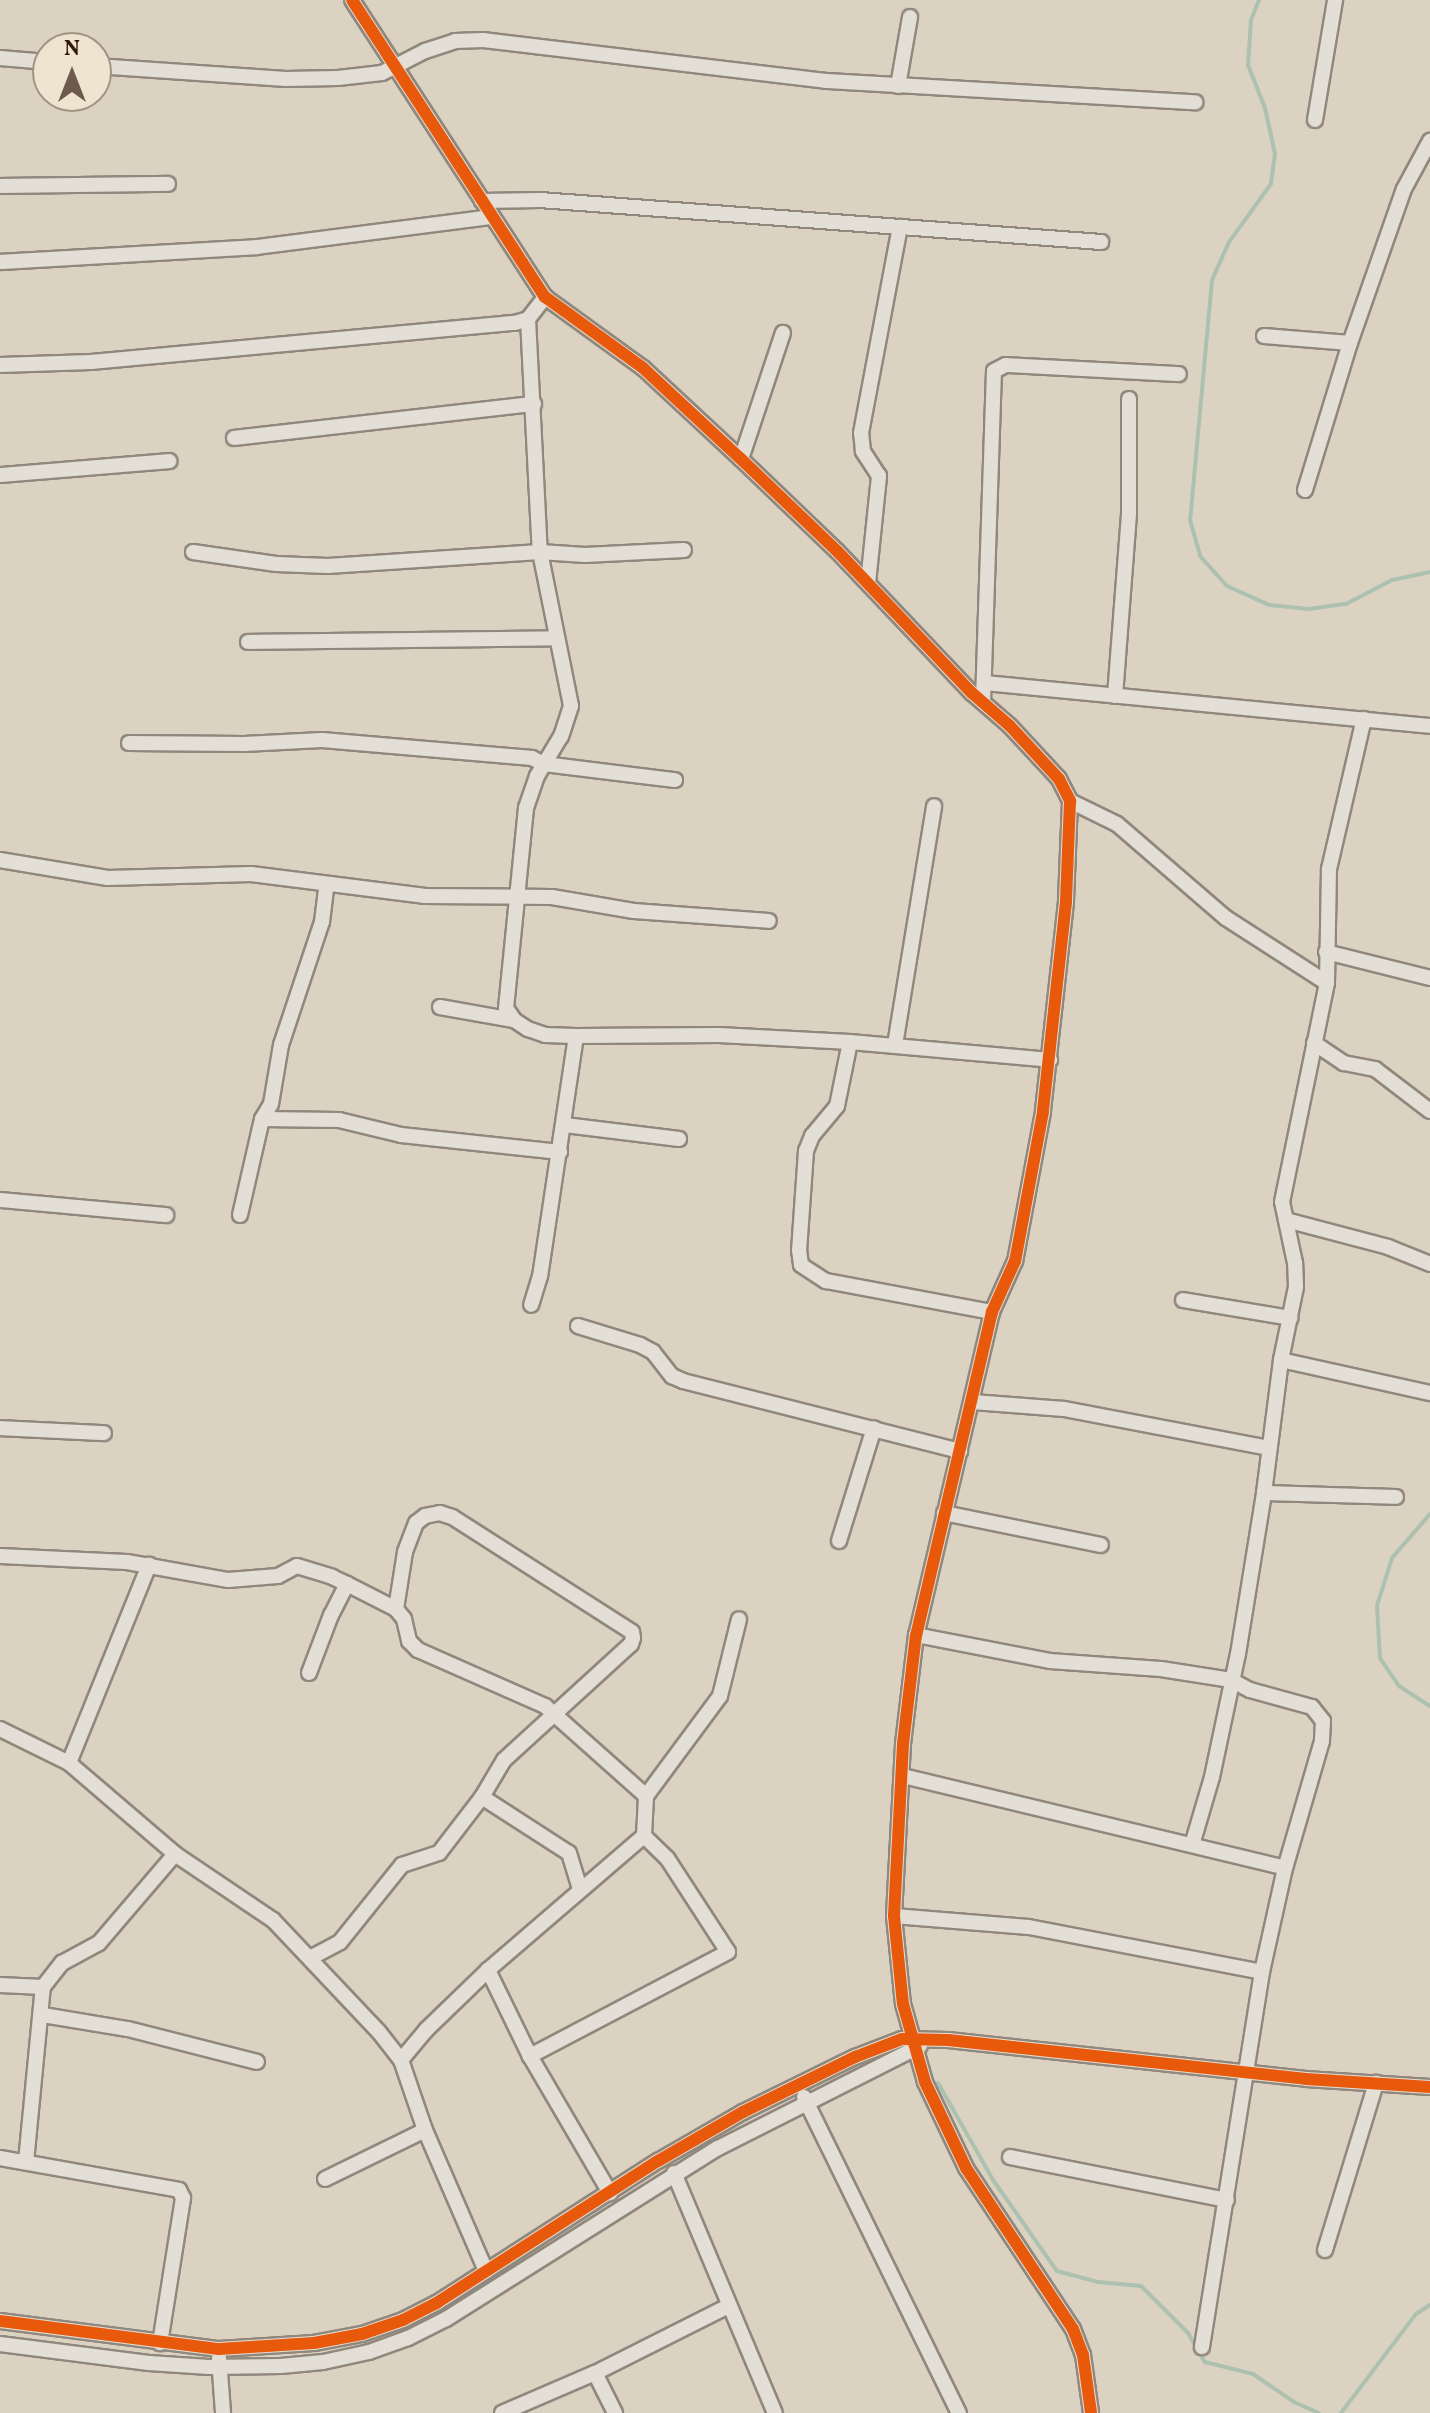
<!DOCTYPE html>
<style>
body{margin:0}
#map{position:relative;width:1430px;height:2413px;overflow:hidden;background:#dcd2c2;font-family:Vollkorn,serif}
div>[style]{position:absolute}
[style*='--x']{left:calc(var(--x)*1px);top:calc(var(--y)*1px);width:calc(var(--w)*1px);rotate:calc(var(--a)*1deg)}
.stream>*{height:4px;margin:-2px;padding:0 2px;transform-origin:2px;border-radius:2px;background:#acc1b0}
.roads{filter:drop-shadow(2px 0 #90877d) drop-shadow(-2px 0 #90877d) drop-shadow(0 2px #90877d) drop-shadow(0 -2px #90877d)}
.minor>*{height:14px;margin:-7px;padding:0 7px;transform-origin:7px;border-radius:7px;background:#e4dfd6}
.cycleway>*{height:12px;margin:-6px;padding:0 6px;transform-origin:6px;border-radius:6px;background:#e8590c}
span{translate:-50% -50%;white-space:nowrap;text-align:center;line-height:1.15;-webkit-text-stroke:6px #efe4d0;paint-order:stroke}
.north{position:absolute;left:32px;top:32px;width:80px;height:80px;box-sizing:border-box;background:#efe4d0;border:2px solid #a39382;border-radius:50%;rotate:0deg;font-size:22px;font-weight:700;line-height:32px;text-align:center;color:#32190c}
.north::after{content:'';display:block;margin:auto;width:28px;height:36px;background:#6e5a4c;clip-path:polygon(50% 0,100% 100%,50% 72%,0 100%)}
</style>
<div id="map">
<div class="stream">
<i style="--x:1259;--y:0;--w:22;--a:112"></i>
<i style="--x:1251;--y:20;--w:45;--a:93.8"></i>
<i style="--x:1248;--y:65;--w:46;--a:68.4"></i>
<i style="--x:1265;--y:108;--w:47;--a:77.7"></i>
<i style="--x:1275;--y:154;--w:30;--a:98"></i>
<i style="--x:1271;--y:184;--w:72;--a:125.9"></i>
<i style="--x:1229;--y:242;--w:42;--a:114.1"></i>
<i style="--x:1212;--y:280;--w:241;--a:95.2"></i>
<i style="--x:1190;--y:520;--w:37;--a:74"></i>
<i style="--x:1200;--y:556;--w:40;--a:48"></i>
<i style="--x:1227;--y:586;--w:46;--a:24.3"></i>
<i style="--x:1269;--y:605;--w:40;--a:5.7"></i>
<i style="--x:1309;--y:609;--w:37;--a:-8"></i>
<i style="--x:1346;--y:604;--w:52;--a:-27.6"></i>
<i style="--x:1392;--y:580;--w:39;--a:-12"></i>
<i style="--x:1430;--y:1514;--w:58;--a:130.8"></i>
<i style="--x:1392;--y:1558;--w:50;--a:107.4"></i>
<i style="--x:1377;--y:1606;--w:52;--a:86.7"></i>
<i style="--x:1380;--y:1658;--w:34;--a:56"></i>
<i style="--x:1399;--y:1686;--w:37;--a:33"></i>
<i style="--x:938;--y:2083;--w:112;--a:60.4"></i>
<i style="--x:993;--y:2180;--w:111;--a:54.9"></i>
<i style="--x:1057;--y:2271;--w:42;--a:15"></i>
<i style="--x:1098;--y:2282;--w:43;--a:5.3"></i>
<i style="--x:1141;--y:2286;--w:66;--a:45"></i>
<i style="--x:1188;--y:2333;--w:34;--a:60"></i>
<i style="--x:1205;--y:2362;--w:49;--a:14"></i>
<i style="--x:1253;--y:2374;--w:50;--a:34.3"></i>
<i style="--x:1294;--y:2402;--w:27;--a:24"></i>
<i style="--x:1341;--y:2413;--w:124;--a:-52.9"></i>
<i style="--x:1416;--y:2314;--w:17;--a:-33"></i>
</div>
<div class="roads">
<div class="minor">
<i style="--x:352;--y:0;--w:354;--a:57"></i>
<i style="--x:545;--y:297;--w:121;--a:35.9"></i>
<i style="--x:643;--y:368;--w:134;--a:42.9"></i>
<i style="--x:741;--y:459;--w:134;--a:43.8"></i>
<i style="--x:838;--y:552;--w:195;--a:46.5"></i>
<i style="--x:972;--y:693;--w:50;--a:41"></i>
<i style="--x:1010;--y:726;--w:72;--a:47.2"></i>
<i style="--x:1059;--y:779;--w:25;--a:63"></i>
<i style="--x:1070;--y:801;--w:101;--a:92.3"></i>
<i style="--x:1066;--y:902;--w:211;--a:96.3"></i>
<i style="--x:1043;--y:1112;--w:152;--a:100.6"></i>
<i style="--x:1015;--y:1261;--w:56;--a:114.3"></i>
<i style="--x:992;--y:1312;--w:332;--a:103.2"></i>
<i style="--x:916;--y:1635;--w:110;--a:96.8"></i>
<i style="--x:903;--y:1744;--w:172;--a:93"></i>
<i style="--x:894;--y:1916;--w:88;--a:84.2"></i>
<i style="--x:903;--y:2004;--w:81;--a:74.2"></i>
<i style="--x:925;--y:2082;--w:95;--a:64.5"></i>
<i style="--x:966;--y:2168;--w:193;--a:56.4"></i>
<i style="--x:1073;--y:2329;--w:28;--a:69"></i>
<i style="--x:1083;--y:2355;--w:59;--a:82.1"></i>
<i style="--x:0;--y:58;--w:48;--a:4.8"></i>
<i style="--x:96;--y:66;--w:190;--a:3.9"></i>
<i style="--x:286;--y:79;--w:52;--a:-1.1"></i>
<i style="--x:338;--y:78;--w:44;--a:-6.5"></i>
<i style="--x:382;--y:73;--w:48;--a:-27.1"></i>
<i style="--x:425;--y:51;--w:32;--a:-18"></i>
<i style="--x:455;--y:41;--w:28;--a:-2"></i>
<i style="--x:483;--y:40;--w:345;--a:6.8"></i>
<i style="--x:826;--y:81;--w:370;--a:3.3"></i>
<i style="--x:898;--y:86;--w:70;--a:-80.1"></i>
<i style="--x:1315;--y:120;--w:122;--a:-80.5"></i>
<i style="--x:0;--y:186;--w:168;--a:-0.7"></i>
<i style="--x:482;--y:201;--w:58;--a:-1"></i>
<i style="--x:540;--y:200;--w:563;--a:4.28"></i>
<i style="--x:0;--y:262;--w:257;--a:-3.3"></i>
<i style="--x:257;--y:247;--w:236;--a:-7.3"></i>
<i style="--x:528;--y:319;--w:233;--a:87.1"></i>
<i style="--x:540;--y:552;--w:157;--a:78.6"></i>
<i style="--x:571;--y:706;--w:32;--a:108"></i>
<i style="--x:561;--y:736;--w:47;--a:121"></i>
<i style="--x:537;--y:776;--w:34;--a:109"></i>
<i style="--x:526;--y:808;--w:201;--a:95.7"></i>
<i style="--x:506;--y:1008;--w:14;--a:56"></i>
<i style="--x:514;--y:1020;--w:17;--a:33"></i>
<i style="--x:528;--y:1029;--w:18;--a:19"></i>
<i style="--x:545;--y:1035;--w:31;--a:2"></i>
<i style="--x:576;--y:1036;--w:243;--a:98.5"></i>
<i style="--x:540;--y:1276;--w:30;--a:107"></i>
<i style="--x:1264;--y:336;--w:86;--a:4.7"></i>
<i style="--x:0;--y:365;--w:91;--a:-1.9"></i>
<i style="--x:91;--y:362;--w:426;--a:-5.3"></i>
<i style="--x:515;--y:323;--w:14;--a:-17"></i>
<i style="--x:528;--y:319;--w:28;--a:-52"></i>
<i style="--x:234;--y:438;--w:302;--a:-6.5"></i>
<i style="--x:741;--y:459;--w:133;--a:-71.6"></i>
<i style="--x:0;--y:475;--w:170;--a:-4.7"></i>
<i style="--x:1305;--y:490;--w:154;--a:-73"></i>
<i style="--x:1350;--y:343;--w:163;--a:-70.7"></i>
<i style="--x:1404;--y:189;--w:55;--a:-61.6"></i>
<i style="--x:193;--y:552;--w:84;--a:8.2"></i>
<i style="--x:276;--y:564;--w:52;--a:2.2"></i>
<i style="--x:328;--y:566;--w:212;--a:-3.8"></i>
<i style="--x:540;--y:552;--w:45;--a:3.8"></i>
<i style="--x:585;--y:555;--w:99;--a:-2.9"></i>
<i style="--x:868;--y:583;--w:108;--a:-84.1"></i>
<i style="--x:879;--y:476;--w:30;--a:-123"></i>
<i style="--x:863;--y:451;--w:18;--a:-96"></i>
<i style="--x:861;--y:433;--w:210;--a:-79.3"></i>
<i style="--x:248;--y:642;--w:308;--a:-0.7"></i>
<i style="--x:984;--y:683;--w:448;--a:5.5"></i>
<i style="--x:1115;--y:696;--w:184;--a:-85.6"></i>
<i style="--x:1129;--y:513;--w:114;--a:-90"></i>
<i style="--x:983;--y:702;--w:331;--a:-88.1"></i>
<i style="--x:994;--y:371;--w:13;--a:-27"></i>
<i style="--x:1006;--y:365;--w:173;--a:3"></i>
<i style="--x:129;--y:743;--w:115;--a:0.5"></i>
<i style="--x:244;--y:744;--w:78;--a:-2.9"></i>
<i style="--x:322;--y:740;--w:211;--a:4.9"></i>
<i style="--x:532;--y:758;--w:13;--a:27"></i>
<i style="--x:544;--y:764;--w:132;--a:7"></i>
<i style="--x:1070;--y:801;--w:52;--a:26.1"></i>
<i style="--x:1117;--y:824;--w:144;--a:40.8"></i>
<i style="--x:1226;--y:918;--w:120;--a:32.8"></i>
<i style="--x:0;--y:860;--w:109;--a:9.5"></i>
<i style="--x:108;--y:878;--w:143;--a:-1.6"></i>
<i style="--x:251;--y:874;--w:174;--a:7.2"></i>
<i style="--x:424;--y:896;--w:128;--a:0.4"></i>
<i style="--x:552;--y:897;--w:83;--a:9.7"></i>
<i style="--x:634;--y:911;--w:135;--a:4.2"></i>
<i style="--x:1326;--y:952;--w:107;--a:14"></i>
<i style="--x:440;--y:1007;--w:75;--a:10"></i>
<i style="--x:576;--y:1036;--w:143;--a:-0.4"></i>
<i style="--x:719;--y:1035;--w:131;--a:3.1"></i>
<i style="--x:850;--y:1042;--w:201;--a:5.1"></i>
<i style="--x:850;--y:1042;--w:65;--a:101.5"></i>
<i style="--x:837;--y:1106;--w:39;--a:130"></i>
<i style="--x:812;--y:1136;--w:16;--a:112"></i>
<i style="--x:806;--y:1151;--w:99;--a:94"></i>
<i style="--x:799;--y:1250;--w:15;--a:82"></i>
<i style="--x:801;--y:1265;--w:30;--a:33"></i>
<i style="--x:826;--y:1281;--w:169;--a:10.6"></i>
<i style="--x:1314;--y:1043;--w:36;--a:34"></i>
<i style="--x:1344;--y:1063;--w:32;--a:11"></i>
<i style="--x:1375;--y:1069;--w:69;--a:37.4"></i>
<i style="--x:895;--y:1045;--w:242;--a:-80.7"></i>
<i style="--x:262;--y:1119;--w:77;--a:0.7"></i>
<i style="--x:339;--y:1120;--w:64;--a:13.6"></i>
<i style="--x:401;--y:1135;--w:160;--a:6.1"></i>
<i style="--x:565;--y:1125;--w:115;--a:7"></i>
<i style="--x:0;--y:1200;--w:167;--a:5.2"></i>
<i style="--x:240;--y:1215;--w:98;--a:-77.1"></i>
<i style="--x:262;--y:1119;--w:17;--a:-59"></i>
<i style="--x:271;--y:1104;--w:60;--a:-80.4"></i>
<i style="--x:281;--y:1045;--w:130;--a:-71.6"></i>
<i style="--x:322;--y:922;--w:38;--a:-83"></i>
<i style="--x:1286;--y:1220;--w:106;--a:14.8"></i>
<i style="--x:1388;--y:1247;--w:45;--a:22"></i>
<i style="--x:1183;--y:1300;--w:109;--a:9.5"></i>
<i style="--x:578;--y:1326;--w:65;--a:17"></i>
<i style="--x:640;--y:1345;--w:15;--a:28"></i>
<i style="--x:653;--y:1352;--w:31;--a:52"></i>
<i style="--x:672;--y:1376;--w:12;--a:24"></i>
<i style="--x:683;--y:1381;--w:286;--a:14.2"></i>
<i style="--x:1281;--y:1360;--w:153;--a:12.5"></i>
<i style="--x:973;--y:1402;--w:91;--a:4.4"></i>
<i style="--x:1064;--y:1409;--w:209;--a:10.8"></i>
<i style="--x:0;--y:1428;--w:104;--a:2.8"></i>
<i style="--x:1264;--y:1493;--w:132;--a:1.7"></i>
<i style="--x:944;--y:1513;--w:160;--a:11.5"></i>
<i style="--x:839;--y:1541;--w:118;--a:-72.8"></i>
<i style="--x:0;--y:1556;--w:127;--a:2.7"></i>
<i style="--x:127;--y:1562;--w:103;--a:10.1"></i>
<i style="--x:228;--y:1580;--w:50;--a:-4.6"></i>
<i style="--x:278;--y:1576;--w:21;--a:-28"></i>
<i style="--x:297;--y:1566;--w:37;--a:17"></i>
<i style="--x:332;--y:1577;--w:17;--a:25"></i>
<i style="--x:347;--y:1584;--w:35;--a:117"></i>
<i style="--x:331;--y:1615;--w:62;--a:110.8"></i>
<i style="--x:347;--y:1584;--w:55;--a:27"></i>
<i style="--x:396;--y:1609;--w:13;--a:51"></i>
<i style="--x:404;--y:1619;--w:23;--a:77"></i>
<i style="--x:409;--y:1641;--w:13;--a:45"></i>
<i style="--x:418;--y:1650;--w:139;--a:23.8"></i>
<i style="--x:545;--y:1706;--w:135;--a:41.7"></i>
<i style="--x:916;--y:1635;--w:136;--a:11"></i>
<i style="--x:1050;--y:1661;--w:111;--a:4.1"></i>
<i style="--x:1161;--y:1669;--w:71;--a:8.9"></i>
<i style="--x:1231;--y:1680;--w:21;--a:28"></i>
<i style="--x:1250;--y:1690;--w:64;--a:15.3"></i>
<i style="--x:1312;--y:1707;--w:18;--a:52"></i>
<i style="--x:1323;--y:1721;--w:20;--a:93"></i>
<i style="--x:1322;--y:1741;--w:132;--a:106.2"></i>
<i style="--x:1285;--y:1868;--w:107;--a:102.5"></i>
<i style="--x:1262;--y:1972;--w:380;--a:99.1"></i>
<i style="--x:0;--y:1729;--w:77;--a:26.2"></i>
<i style="--x:69;--y:1763;--w:140;--a:40.6"></i>
<i style="--x:175;--y:1854;--w:118;--a:34"></i>
<i style="--x:273;--y:1920;--w:154;--a:46.6"></i>
<i style="--x:379;--y:2032;--w:36;--a:52"></i>
<i style="--x:401;--y:2060;--w:74;--a:71.1"></i>
<i style="--x:425;--y:2130;--w:154;--a:66.6"></i>
<i style="--x:69;--y:1763;--w:214;--a:-68"></i>
<i style="--x:903;--y:1776;--w:393;--a:13.5"></i>
<i style="--x:482;--y:1797;--w:103;--a:32.8"></i>
<i style="--x:569;--y:1853;--w:39;--a:73"></i>
<i style="--x:644;--y:1836;--w:40;--a:-87.1"></i>
<i style="--x:646;--y:1796;--w:124;--a:-53.5"></i>
<i style="--x:720;--y:1696;--w:79;--a:-76.1"></i>
<i style="--x:1192;--y:1845;--w:71;--a:-73.6"></i>
<i style="--x:1212;--y:1777;--w:126;--a:-78.1"></i>
<i style="--x:1238;--y:1654;--w:163;--a:-80.8"></i>
<i style="--x:1264;--y:1493;--w:134;--a:-82.7"></i>
<i style="--x:1281;--y:1360;--w:75;--a:-78.4"></i>
<i style="--x:1296;--y:1287;--w:24;--a:-92"></i>
<i style="--x:1295;--y:1263;--w:62;--a:-102"></i>
<i style="--x:1282;--y:1202;--w:224;--a:-78.4"></i>
<i style="--x:1327;--y:983;--w:114;--a:-89"></i>
<i style="--x:1329;--y:869;--w:154;--a:-76.9"></i>
<i style="--x:894;--y:1916;--w:135;--a:4.7"></i>
<i style="--x:1029;--y:1927;--w:237;--a:10.9"></i>
<i style="--x:312;--y:1957;--w:32;--a:-28"></i>
<i style="--x:340;--y:1942;--w:99;--a:-51.2"></i>
<i style="--x:402;--y:1865;--w:39;--a:-18"></i>
<i style="--x:439;--y:1853;--w:71;--a:-52.5"></i>
<i style="--x:482;--y:1797;--w:43;--a:-59.3"></i>
<i style="--x:504;--y:1760;--w:172;--a:-42.4"></i>
<i style="--x:631;--y:1644;--w:6;--a:-72"></i>
<i style="--x:633;--y:1638;--w:6;--a:-99"></i>
<i style="--x:632;--y:1632;--w:214;--a:-147.4"></i>
<i style="--x:452;--y:1517;--w:13;--a:-162"></i>
<i style="--x:440;--y:1513;--w:15;--a:169"></i>
<i style="--x:425;--y:1516;--w:11;--a:142"></i>
<i style="--x:416;--y:1523;--w:31;--a:111"></i>
<i style="--x:405;--y:1552;--w:58;--a:99"></i>
<i style="--x:488;--y:1970;--w:96;--a:64"></i>
<i style="--x:530;--y:2056;--w:159;--a:59.7"></i>
<i style="--x:0;--y:1985;--w:43;--a:2.7"></i>
<i style="--x:43;--y:1987;--w:31;--a:-52"></i>
<i style="--x:62;--y:1963;--w:42;--a:-28.4"></i>
<i style="--x:99;--y:1943;--w:117;--a:-49.5"></i>
<i style="--x:43;--y:2015;--w:86;--a:9.4"></i>
<i style="--x:128;--y:2029;--w:133;--a:14.3"></i>
<i style="--x:401;--y:2060;--w:40;--a:-50"></i>
<i style="--x:427;--y:2029;--w:85;--a:-44"></i>
<i style="--x:488;--y:1970;--w:206;--a:-40.7"></i>
<i style="--x:644;--y:1836;--w:32;--a:44"></i>
<i style="--x:667;--y:1858;--w:112;--a:57"></i>
<i style="--x:728;--y:1952;--w:224;--a:152.3"></i>
<i style="--x:804;--y:2097;--w:352;--a:63.9"></i>
<i style="--x:1010;--y:2157;--w:221;--a:11.2"></i>
<i style="--x:0;--y:2158;--w:182;--a:10.1"></i>
<i style="--x:179;--y:2190;--w:9;--a:63"></i>
<i style="--x:183;--y:2198;--w:147;--a:99"></i>
<i style="--x:26;--y:2162;--w:176;--a:-84.5"></i>
<i style="--x:674;--y:2173;--w:260;--a:67.2"></i>
<i style="--x:325;--y:2179;--w:111;--a:-26.1"></i>
<i style="--x:1325;--y:2250;--w:175;--a:-73"></i>
<i style="--x:0;--y:2321;--w:221;--a:7.3"></i>
<i style="--x:219;--y:2349;--w:95;--a:-3.6"></i>
<i style="--x:314;--y:2343;--w:49;--a:-10.6"></i>
<i style="--x:362;--y:2334;--w:43;--a:-18.9"></i>
<i style="--x:403;--y:2320;--w:39;--a:-27"></i>
<i style="--x:438;--y:2302;--w:261;--a:-32.7"></i>
<i style="--x:658;--y:2161;--w:98;--a:-30"></i>
<i style="--x:743;--y:2112;--w:125;--a:-26.2"></i>
<i style="--x:855;--y:2057;--w:50;--a:-21"></i>
<i style="--x:902;--y:2039;--w:46;--a:1.2"></i>
<i style="--x:948;--y:2040;--w:360;--a:6.2"></i>
<i style="--x:1306;--y:2079;--w:124;--a:3.7"></i>
<i style="--x:0;--y:2344;--w:150;--a:7.3"></i>
<i style="--x:149;--y:2363;--w:60;--a:3.8"></i>
<i style="--x:209;--y:2367;--w:72;--a:-0.8"></i>
<i style="--x:281;--y:2366;--w:42;--a:-5.4"></i>
<i style="--x:323;--y:2362;--w:47;--a:-12.3"></i>
<i style="--x:369;--y:2352;--w:41;--a:-19.7"></i>
<i style="--x:408;--y:2338;--w:42;--a:-26.6"></i>
<i style="--x:446;--y:2319;--w:321;--a:-32.2"></i>
<i style="--x:718;--y:2148;--w:226;--a:-26.8"></i>
<i style="--x:219;--y:2358;--w:55;--a:85.8"></i>
<i style="--x:595;--y:2373;--w:45;--a:63.4"></i>
<i style="--x:502;--y:2413;--w:101;--a:-23.3"></i>
<i style="--x:595;--y:2373;--w:149;--a:-26.7"></i>
</div>
</div>
<div class="cycleway">
<i style="--x:352;--y:0;--w:354;--a:57"></i>
<i style="--x:545;--y:297;--w:121;--a:35.9"></i>
<i style="--x:643;--y:368;--w:134;--a:42.9"></i>
<i style="--x:741;--y:459;--w:134;--a:43.8"></i>
<i style="--x:838;--y:552;--w:195;--a:46.5"></i>
<i style="--x:972;--y:693;--w:50;--a:41"></i>
<i style="--x:1010;--y:726;--w:72;--a:47.2"></i>
<i style="--x:1059;--y:779;--w:25;--a:63"></i>
<i style="--x:1070;--y:801;--w:101;--a:92.3"></i>
<i style="--x:1066;--y:902;--w:211;--a:96.3"></i>
<i style="--x:1043;--y:1112;--w:152;--a:100.6"></i>
<i style="--x:1015;--y:1261;--w:56;--a:114.3"></i>
<i style="--x:992;--y:1312;--w:332;--a:103.2"></i>
<i style="--x:916;--y:1635;--w:110;--a:96.8"></i>
<i style="--x:903;--y:1744;--w:172;--a:93"></i>
<i style="--x:894;--y:1916;--w:88;--a:84.2"></i>
<i style="--x:903;--y:2004;--w:81;--a:74.2"></i>
<i style="--x:925;--y:2082;--w:95;--a:64.5"></i>
<i style="--x:966;--y:2168;--w:193;--a:56.4"></i>
<i style="--x:1073;--y:2329;--w:28;--a:69"></i>
<i style="--x:1083;--y:2355;--w:59;--a:82.1"></i>
<i style="--x:0;--y:2321;--w:221;--a:7.3"></i>
<i style="--x:219;--y:2349;--w:95;--a:-3.6"></i>
<i style="--x:314;--y:2343;--w:49;--a:-10.6"></i>
<i style="--x:362;--y:2334;--w:43;--a:-18.9"></i>
<i style="--x:403;--y:2320;--w:39;--a:-27"></i>
<i style="--x:438;--y:2302;--w:261;--a:-32.7"></i>
<i style="--x:658;--y:2161;--w:98;--a:-30"></i>
<i style="--x:743;--y:2112;--w:125;--a:-26.2"></i>
<i style="--x:855;--y:2057;--w:50;--a:-21"></i>
<i style="--x:902;--y:2039;--w:46;--a:1.2"></i>
<i style="--x:948;--y:2040;--w:360;--a:6.2"></i>
<i style="--x:1306;--y:2079;--w:124;--a:3.7"></i>
</div>
<div class="north">N</div>
</div>
